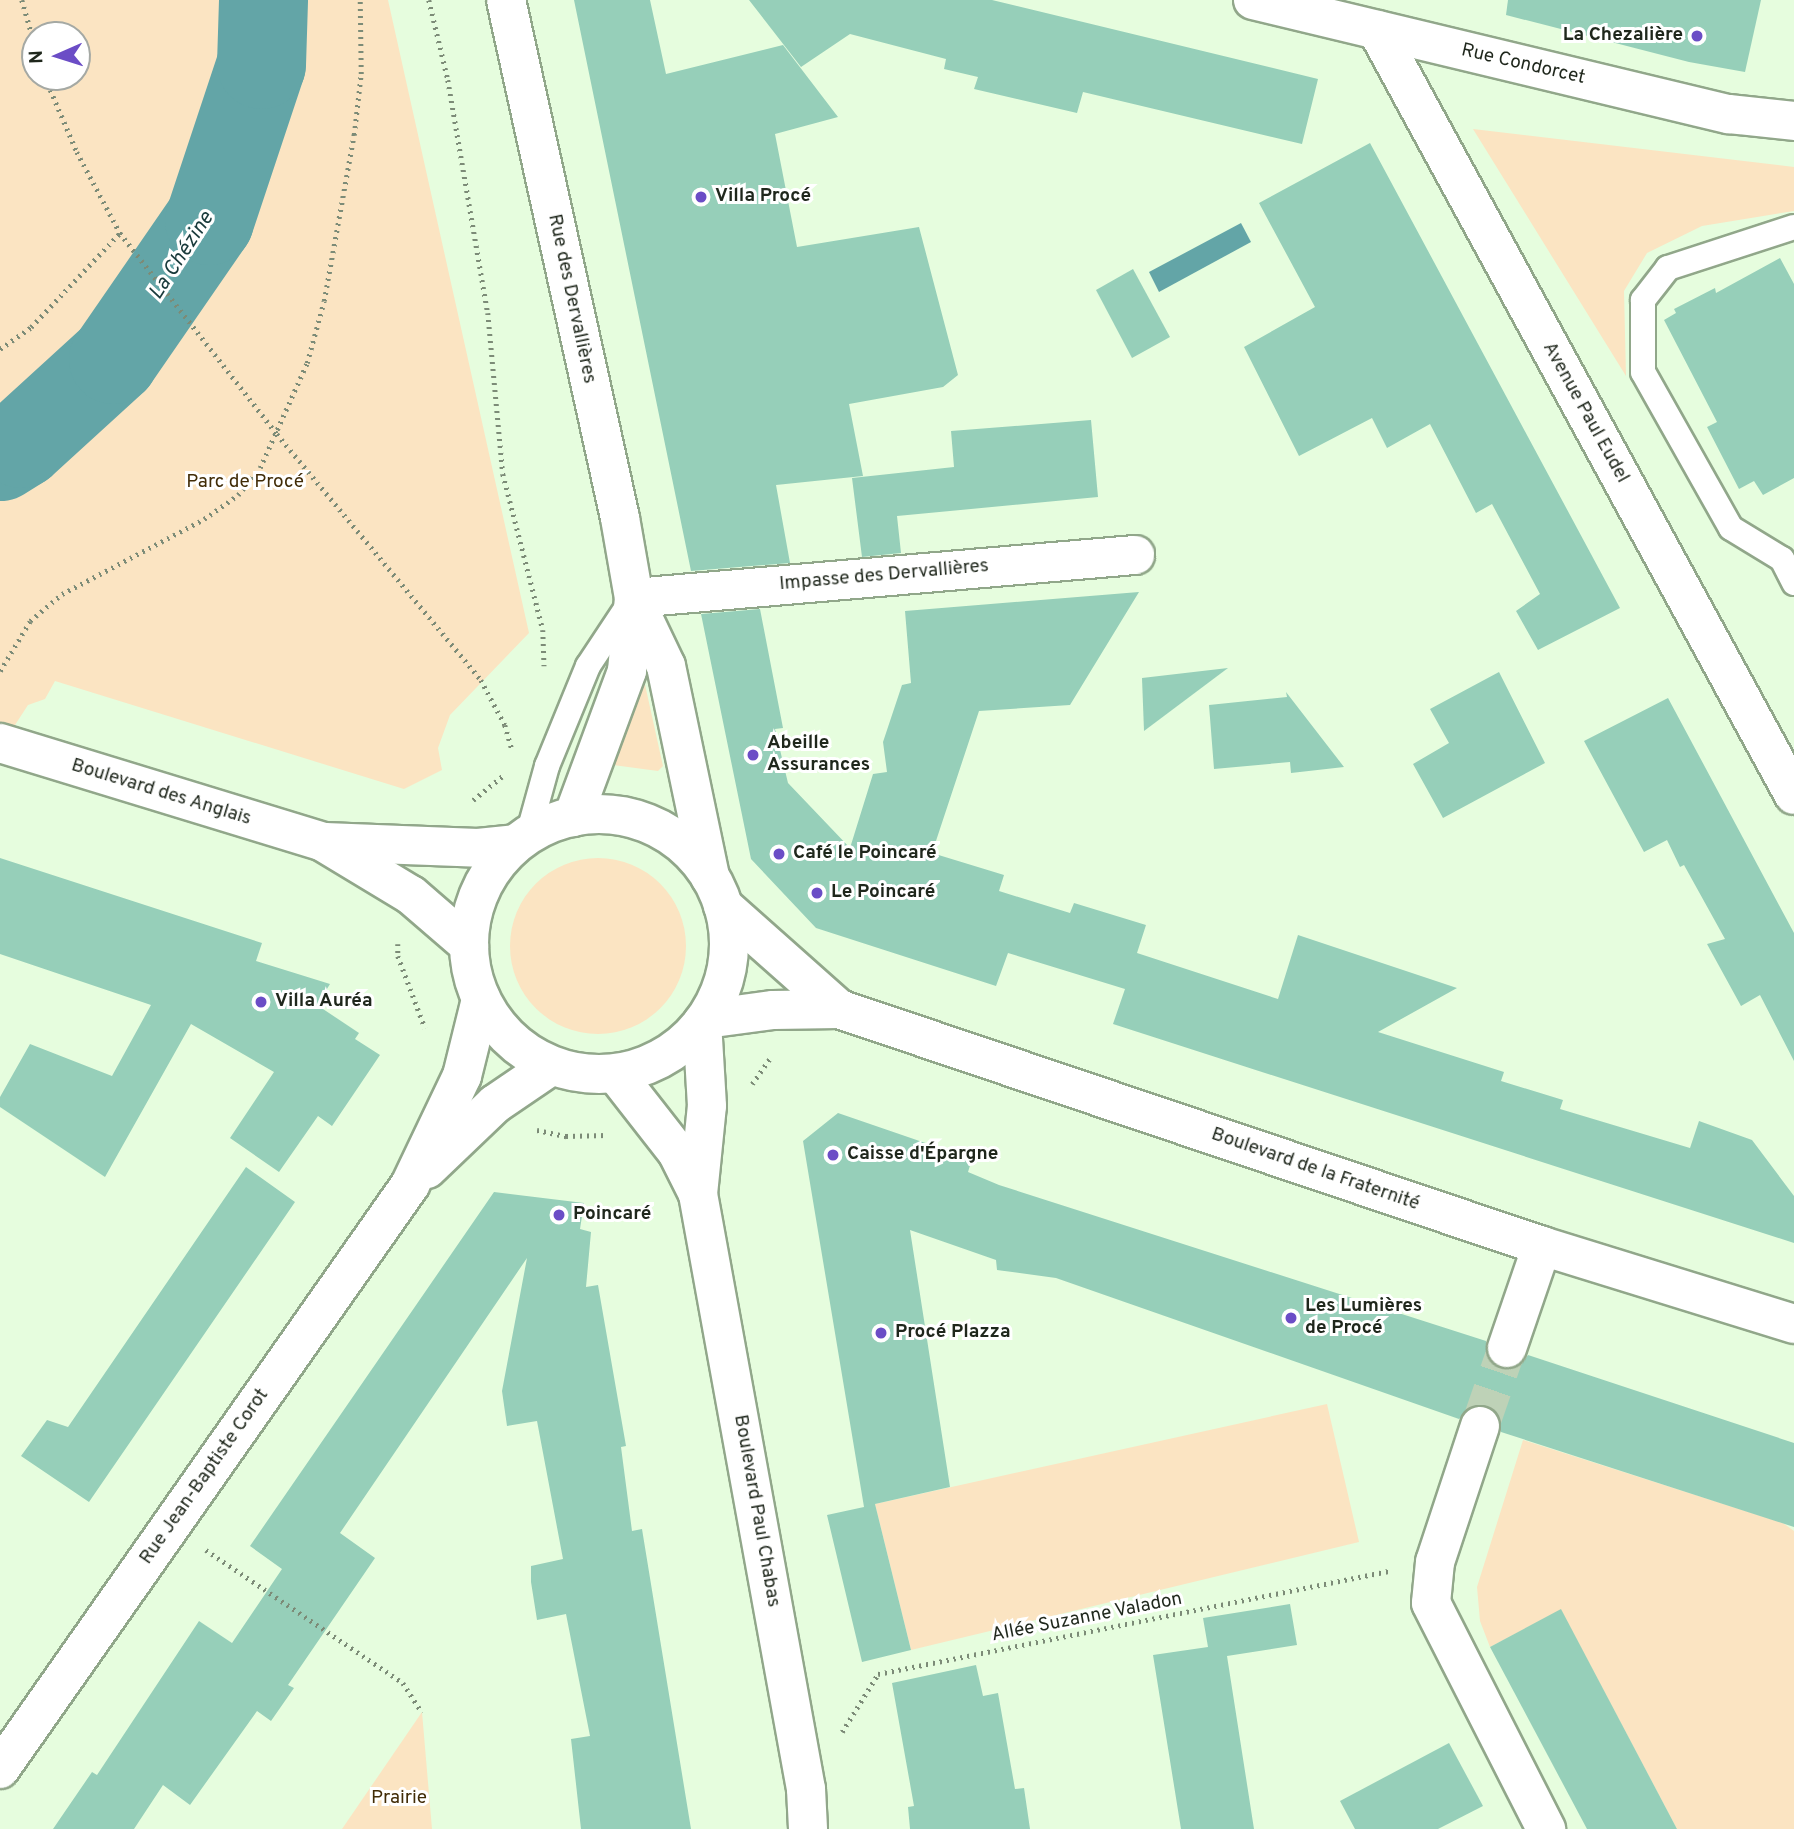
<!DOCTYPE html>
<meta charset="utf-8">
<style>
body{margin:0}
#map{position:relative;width:1794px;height:1829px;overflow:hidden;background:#e6fdde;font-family:Overpass,sans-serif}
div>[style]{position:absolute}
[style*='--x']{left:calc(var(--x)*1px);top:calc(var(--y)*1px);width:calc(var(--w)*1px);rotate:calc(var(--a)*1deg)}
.green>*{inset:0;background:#fbe4c2}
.round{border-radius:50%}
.water>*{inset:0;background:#63a5a7}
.river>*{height:89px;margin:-44.5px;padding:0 44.5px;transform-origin:44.5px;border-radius:44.5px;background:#63a5a7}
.building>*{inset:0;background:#96cfb9}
.minor-tunnel>*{height:38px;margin-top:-19px;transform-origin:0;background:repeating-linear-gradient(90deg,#bed2b7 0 38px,transparent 0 57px)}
.path>*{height:4.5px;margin-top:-2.25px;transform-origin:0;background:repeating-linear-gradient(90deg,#7c8b77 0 2px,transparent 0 7px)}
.roads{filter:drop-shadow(2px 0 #91a78a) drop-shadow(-2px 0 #91a78a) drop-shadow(0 2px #91a78a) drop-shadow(0 -2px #91a78a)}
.service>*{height:24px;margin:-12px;padding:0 12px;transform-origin:12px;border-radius:12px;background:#fff}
.minor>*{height:38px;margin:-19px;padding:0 19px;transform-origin:19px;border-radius:19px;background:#fff}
.secondary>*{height:38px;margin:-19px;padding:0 19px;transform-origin:19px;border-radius:19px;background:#fff}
.primary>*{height:38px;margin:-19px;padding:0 19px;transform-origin:19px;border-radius:19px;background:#fff}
.primary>.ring{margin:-19px;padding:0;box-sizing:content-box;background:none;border:38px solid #fff;border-radius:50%}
.dots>*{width:19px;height:19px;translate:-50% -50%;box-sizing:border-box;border:4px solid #fff;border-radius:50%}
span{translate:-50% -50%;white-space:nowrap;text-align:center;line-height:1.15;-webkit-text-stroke:6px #fff;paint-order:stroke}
.poi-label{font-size:19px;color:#1f271c;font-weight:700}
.right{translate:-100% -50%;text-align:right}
.left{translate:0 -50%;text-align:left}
.street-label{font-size:19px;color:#1f271c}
.park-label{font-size:19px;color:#412c07}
.water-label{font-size:21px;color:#193a3b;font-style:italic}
.north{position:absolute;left:21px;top:21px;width:70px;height:70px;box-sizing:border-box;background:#fff;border:2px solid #a5a9a4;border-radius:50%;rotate:267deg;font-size:19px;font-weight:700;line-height:28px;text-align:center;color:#1f271c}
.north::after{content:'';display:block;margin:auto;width:24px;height:32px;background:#6b4dc6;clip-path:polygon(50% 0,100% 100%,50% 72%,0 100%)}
</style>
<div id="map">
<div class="green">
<i style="clip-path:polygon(evenodd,0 0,388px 0,529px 633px,450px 715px,438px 748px,442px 770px,404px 789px,55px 681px,45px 699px,28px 705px,0 748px,0 0,35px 35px,77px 35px,77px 77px,35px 77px,35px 35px)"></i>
<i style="clip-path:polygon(1473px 129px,1794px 167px,1794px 211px,1702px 226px,1647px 253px,1624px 291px,1626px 376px)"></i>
<i style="clip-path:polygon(644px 680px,663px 766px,658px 771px,613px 765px)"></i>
<i class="round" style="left:510px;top:858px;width:176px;height:176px"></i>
<i style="clip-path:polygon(1327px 1404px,1359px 1542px,911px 1650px,875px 1504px)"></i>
<i style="clip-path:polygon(1523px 1440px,1783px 1523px,1794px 1531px,1794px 1829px,1677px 1829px,1561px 1610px,1490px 1647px,1480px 1621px,1477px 1587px)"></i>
<i style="clip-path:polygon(422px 1712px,432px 1829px,342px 1829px)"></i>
</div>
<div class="water">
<i style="clip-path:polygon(235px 0,302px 0,302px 16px,290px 74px,257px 176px,237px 223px,192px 279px,172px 246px,230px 84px)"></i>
<i style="clip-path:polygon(1241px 223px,1251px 242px,1159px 292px,1149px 272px)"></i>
</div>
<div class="river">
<i style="--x:0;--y:456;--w:25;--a:-32"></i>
<i style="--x:21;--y:443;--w:125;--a:-42.4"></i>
<i style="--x:113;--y:359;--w:169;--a:-55.4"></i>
<i style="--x:209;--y:220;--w:164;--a:-71.6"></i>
<i style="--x:261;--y:64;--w:64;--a:-88.2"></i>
</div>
<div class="building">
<i style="clip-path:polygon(574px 0,650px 0,666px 74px,783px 45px,838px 117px,775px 134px,797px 247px,919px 227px,958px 375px,943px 387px,849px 404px,863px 476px,776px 485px,790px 563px,691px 571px)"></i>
<i style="clip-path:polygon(749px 0,992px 0,1318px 79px,1302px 144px,1083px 92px,1077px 113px,974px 89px,978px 77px,944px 69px,946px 59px,850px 34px,801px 67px)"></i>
<i style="clip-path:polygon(1508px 0,1761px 0,1745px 72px,1689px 62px,1506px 15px)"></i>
<i style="clip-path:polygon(1370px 143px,1620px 608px,1538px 650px,1516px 611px,1540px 594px,1492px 504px,1476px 513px,1430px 424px,1387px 448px,1372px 418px,1299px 456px,1244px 347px,1315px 307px,1259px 203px)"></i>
<i style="clip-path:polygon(1780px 258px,1794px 284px,1794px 478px,1763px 495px,1754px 481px,1739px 489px,1707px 427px,1717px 422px,1664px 320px,1676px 313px,1674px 309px,1715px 288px,1716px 293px)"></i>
<i style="clip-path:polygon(1133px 269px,1170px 337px,1132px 358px,1096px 290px)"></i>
<i style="clip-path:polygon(1091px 420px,1098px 497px,897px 516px,901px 553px,862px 557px,852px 478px,954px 467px,951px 431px)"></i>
<i style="clip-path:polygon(1139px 592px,1070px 705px,979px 711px,932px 853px,1004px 875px,999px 891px,1070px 913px,1074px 903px,1146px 925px,1137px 953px,1278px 999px,1298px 935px,1457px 988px,1378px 1032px,1504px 1072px,1501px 1081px,1563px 1100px,1560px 1109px,1690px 1148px,1699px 1121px,1752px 1140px,1794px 1196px,1794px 1243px,1113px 1024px,1125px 989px,1008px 953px,996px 986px,816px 928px,751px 859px,701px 614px,760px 609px,783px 728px,775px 729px,788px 783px,850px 848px,873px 774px,887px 772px,883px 742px,902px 685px,911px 683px,905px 611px)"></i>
<i style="clip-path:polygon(1228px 668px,1144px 731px,1142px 678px)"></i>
<i style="clip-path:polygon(1499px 672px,1545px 763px,1443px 818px,1413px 764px,1449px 743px,1430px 709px)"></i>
<i style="clip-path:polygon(1286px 692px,1344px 767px,1291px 773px,1290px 762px,1214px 769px,1209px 705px,1287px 697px)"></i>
<i style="clip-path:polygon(1668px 698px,1794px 933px,1794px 1061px,1760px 995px,1741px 1006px,1707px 944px,1725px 939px,1684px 865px,1680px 867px,1667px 840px,1644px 852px,1584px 741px)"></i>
<i style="clip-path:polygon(0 858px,262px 943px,256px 961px,330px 984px,317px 1005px,359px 1033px,355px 1039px,380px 1055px,332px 1126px,318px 1116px,279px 1172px,230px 1138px,274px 1072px,191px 1024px,105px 1177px,0 1107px,0 1097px,30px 1044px,112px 1076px,151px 1005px,0 954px)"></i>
<i style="clip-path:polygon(838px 1113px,972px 1159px,968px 1172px,999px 1185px,1486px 1341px,1490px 1362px,1501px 1369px,1521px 1365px,1528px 1355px,1794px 1443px,1794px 1527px,1501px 1432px,1501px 1421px,1487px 1406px,1475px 1405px,1459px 1419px,1056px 1278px,997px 1270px,996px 1260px,910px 1230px,950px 1487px,875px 1504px,911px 1650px,862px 1662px,827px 1515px,864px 1507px,803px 1141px)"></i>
<i style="clip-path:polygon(246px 1167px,295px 1202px,89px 1502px,21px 1456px,47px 1420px,68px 1427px)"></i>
<i style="clip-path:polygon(494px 1192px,584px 1203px,580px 1229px,591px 1232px,586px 1287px,598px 1285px,626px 1446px,621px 1447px,632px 1531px,642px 1529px,691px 1829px,581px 1829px,571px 1739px,590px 1736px,566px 1614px,537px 1620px,531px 1582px,531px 1566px,563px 1559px,537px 1421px,507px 1426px,502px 1391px,527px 1258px,340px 1533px,375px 1558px,288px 1685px,294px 1688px,271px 1721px,257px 1711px,190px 1805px,163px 1785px,134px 1829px,53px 1829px,92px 1772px,97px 1775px,199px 1621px,232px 1643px,282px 1569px,250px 1546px)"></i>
<i style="clip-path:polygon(1290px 1604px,1297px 1645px,1227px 1656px,1254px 1829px,1181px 1829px,1153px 1655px,1208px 1647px,1203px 1618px)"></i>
<i style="clip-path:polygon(1561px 1609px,1677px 1829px,1587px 1829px,1490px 1647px)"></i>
<i style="clip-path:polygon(976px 1665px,983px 1696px,998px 1693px,1015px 1789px,1024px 1788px,1030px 1829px,910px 1829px,908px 1807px,914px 1806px,892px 1683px)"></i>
<i style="clip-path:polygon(1449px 1743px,1483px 1806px,1438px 1829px,1355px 1829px,1340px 1801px)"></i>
</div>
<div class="minor-tunnel">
<i style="--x:1480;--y:1426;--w:83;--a:-70.9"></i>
</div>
<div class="path">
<i style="--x:22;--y:0;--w:47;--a:73.9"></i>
<i style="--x:429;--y:0;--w:82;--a:76.6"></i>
<i style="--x:448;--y:80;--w:236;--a:80.3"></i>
<i style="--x:488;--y:313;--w:162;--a:84.7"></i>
<i style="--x:503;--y:474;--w:161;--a:75.6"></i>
<i style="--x:543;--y:630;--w:36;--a:88"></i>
<i style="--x:45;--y:77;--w:82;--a:66.9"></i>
<i style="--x:77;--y:152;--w:92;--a:62"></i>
<i style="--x:120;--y:233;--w:255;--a:52"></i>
<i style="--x:277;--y:434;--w:320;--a:50.3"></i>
<i style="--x:481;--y:680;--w:51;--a:61.9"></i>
<i style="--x:505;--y:725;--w:25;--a:74"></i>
<i style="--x:0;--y:349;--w:38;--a:-35"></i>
<i style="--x:31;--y:327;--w:129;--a:-46.6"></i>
<i style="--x:0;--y:671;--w:58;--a:-59"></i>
<i style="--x:30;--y:621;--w:42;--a:-40.2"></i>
<i style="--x:62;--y:594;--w:161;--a:-27.8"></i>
<i style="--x:204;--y:519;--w:42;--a:-35.2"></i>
<i style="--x:238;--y:495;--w:35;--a:-51"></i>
<i style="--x:260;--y:468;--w:115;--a:-65.9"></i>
<i style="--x:307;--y:363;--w:64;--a:-74.7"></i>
<i style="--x:324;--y:301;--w:169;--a:-79.8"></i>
<i style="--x:354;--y:135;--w:61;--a:-83.5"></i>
<i style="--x:361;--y:74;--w:74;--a:-90.8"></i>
<i style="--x:473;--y:800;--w:40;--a:-39"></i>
<i style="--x:398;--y:944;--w:12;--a:90"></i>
<i style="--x:398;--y:956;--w:77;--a:69.4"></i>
<i style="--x:752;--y:1084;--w:33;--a:-55"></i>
<i style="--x:537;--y:1130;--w:30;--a:12"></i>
<i style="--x:566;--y:1136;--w:41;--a:-1.4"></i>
<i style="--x:206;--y:1550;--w:238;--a:34"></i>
<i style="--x:403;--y:1683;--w:35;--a:57"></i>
<i style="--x:842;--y:1732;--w:68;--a:-58.2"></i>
<i style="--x:878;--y:1674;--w:521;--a:-11.4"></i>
</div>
<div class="roads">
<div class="service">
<i style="--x:1794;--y:227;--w:133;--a:162"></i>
<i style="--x:1668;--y:268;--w:41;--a:128"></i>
<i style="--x:1643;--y:300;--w:72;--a:90"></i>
<i style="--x:1643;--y:372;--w:179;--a:60.6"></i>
<i style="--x:1731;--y:528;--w:60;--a:31.3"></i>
<i style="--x:1782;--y:559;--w:27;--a:63"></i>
<i style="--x:528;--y:835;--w:72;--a:-74.6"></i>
<i style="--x:547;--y:766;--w:108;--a:-67.7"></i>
<i style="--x:588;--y:666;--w:74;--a:-56.5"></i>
</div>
<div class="minor">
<i style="--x:1253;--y:0;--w:489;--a:13.5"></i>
<i style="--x:1729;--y:114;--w:65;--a:6.1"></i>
<i style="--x:1377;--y:30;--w:871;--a:61.41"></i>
<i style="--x:634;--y:598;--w:503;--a:-4.91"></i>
<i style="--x:427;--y:1169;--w:94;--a:-43.7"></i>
<i style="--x:495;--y:1104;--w:68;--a:-34.2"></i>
<i style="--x:1507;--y:1348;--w:108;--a:-71.1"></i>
<i style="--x:1480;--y:1426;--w:143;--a:108.3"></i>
<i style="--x:1435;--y:1562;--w:41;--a:95.6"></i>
<i style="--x:1431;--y:1603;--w:254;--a:63"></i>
<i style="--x:0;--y:1769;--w:714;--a:-54.93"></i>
<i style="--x:410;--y:1185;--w:121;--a:-64.5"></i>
<i style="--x:462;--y:1076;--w:79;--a:-76.1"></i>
</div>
<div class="secondary">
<i style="--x:506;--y:0;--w:530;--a:77.59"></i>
<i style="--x:620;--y:518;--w:81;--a:80.1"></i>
<i style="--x:634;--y:598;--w:73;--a:95.5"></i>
<i style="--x:627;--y:671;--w:156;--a:110.3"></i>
<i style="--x:634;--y:599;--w:74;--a:64.5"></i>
<i style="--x:666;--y:666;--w:215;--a:78.2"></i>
</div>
<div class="primary">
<i style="--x:0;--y:743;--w:338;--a:17"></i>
<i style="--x:323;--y:842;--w:103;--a:31.1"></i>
<i style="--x:411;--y:895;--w:77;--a:40.8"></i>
<i class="ring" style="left:469px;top:814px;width:222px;height:222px"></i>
<i style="--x:325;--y:842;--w:153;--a:2.2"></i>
<i style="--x:478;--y:848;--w:37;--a:-6"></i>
<i style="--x:723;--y:906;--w:155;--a:41.6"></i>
<i style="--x:706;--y:1019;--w:68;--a:-7.7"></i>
<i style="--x:773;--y:1010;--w:66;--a:-0.9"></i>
<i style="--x:839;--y:1009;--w:742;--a:18.63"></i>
<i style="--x:1542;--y:1246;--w:264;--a:17.2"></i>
<i style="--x:616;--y:1074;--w:99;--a:52"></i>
<i style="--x:677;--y:1152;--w:47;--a:63.4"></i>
<i style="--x:698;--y:1194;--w:605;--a:79.71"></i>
<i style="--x:806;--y:1789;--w:40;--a:87.1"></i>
<i style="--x:698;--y:1194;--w:88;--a:-84.2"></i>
<i style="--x:707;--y:1106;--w:83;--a:-93.4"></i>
</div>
</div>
<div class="dots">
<i style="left:1697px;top:36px;background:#6b4dc6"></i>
<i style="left:701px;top:197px;background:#6b4dc6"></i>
<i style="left:753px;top:755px;background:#6b4dc6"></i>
<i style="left:779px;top:854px;background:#6b4dc6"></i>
<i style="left:817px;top:893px;background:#6b4dc6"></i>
<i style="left:261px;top:1002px;background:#6b4dc6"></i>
<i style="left:833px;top:1155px;background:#6b4dc6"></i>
<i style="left:559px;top:1215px;background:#6b4dc6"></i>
<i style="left:1291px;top:1318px;background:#6b4dc6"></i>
<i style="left:881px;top:1333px;background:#6b4dc6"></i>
</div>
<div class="poi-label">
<span class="right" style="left:1683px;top:36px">La Chezalière</span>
<span class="left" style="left:715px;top:197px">Villa Procé</span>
<span class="left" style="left:767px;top:755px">Abeille<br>Assurances</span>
<span class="left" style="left:793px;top:854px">Café le Poincaré</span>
<span class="left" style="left:831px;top:893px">Le Poincaré</span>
<span class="left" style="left:275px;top:1002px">Villa Auréa</span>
<span class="left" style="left:847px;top:1155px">Caisse d'Épargne</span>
<span class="left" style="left:573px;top:1215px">Poincaré</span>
<span class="left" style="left:1305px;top:1318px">Les Lumières<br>de Procé</span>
<span class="left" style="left:895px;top:1333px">Procé Plazza</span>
</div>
<div class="street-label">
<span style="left:1523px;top:65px;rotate:13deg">Rue Condorcet</span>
<span style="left:571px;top:299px;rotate:78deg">Rue des Dervallières</span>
<span style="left:1585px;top:413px;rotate:61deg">Avenue Paul Eudel</span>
<span style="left:884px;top:576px;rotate:-5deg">Impasse des Dervallières</span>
<span style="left:161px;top:793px;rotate:17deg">Boulevard des Anglais</span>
<span style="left:1315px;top:1170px;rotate:19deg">Boulevard de la Fraternité</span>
<span style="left:205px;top:1477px;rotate:-55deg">Rue Jean-Baptiste Corot</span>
<span style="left:756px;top:1511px;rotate:80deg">Boulevard Paul Chabas</span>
<span style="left:1087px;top:1618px;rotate:-11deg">Allée Suzanne Valadon</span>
</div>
<div class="park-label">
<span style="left:245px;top:483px">Parc de Procé</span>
<span style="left:399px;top:1799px">Prairie</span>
</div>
<div class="water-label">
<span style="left:182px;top:256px;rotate:-57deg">La Chézine</span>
</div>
<div class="north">N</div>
</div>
